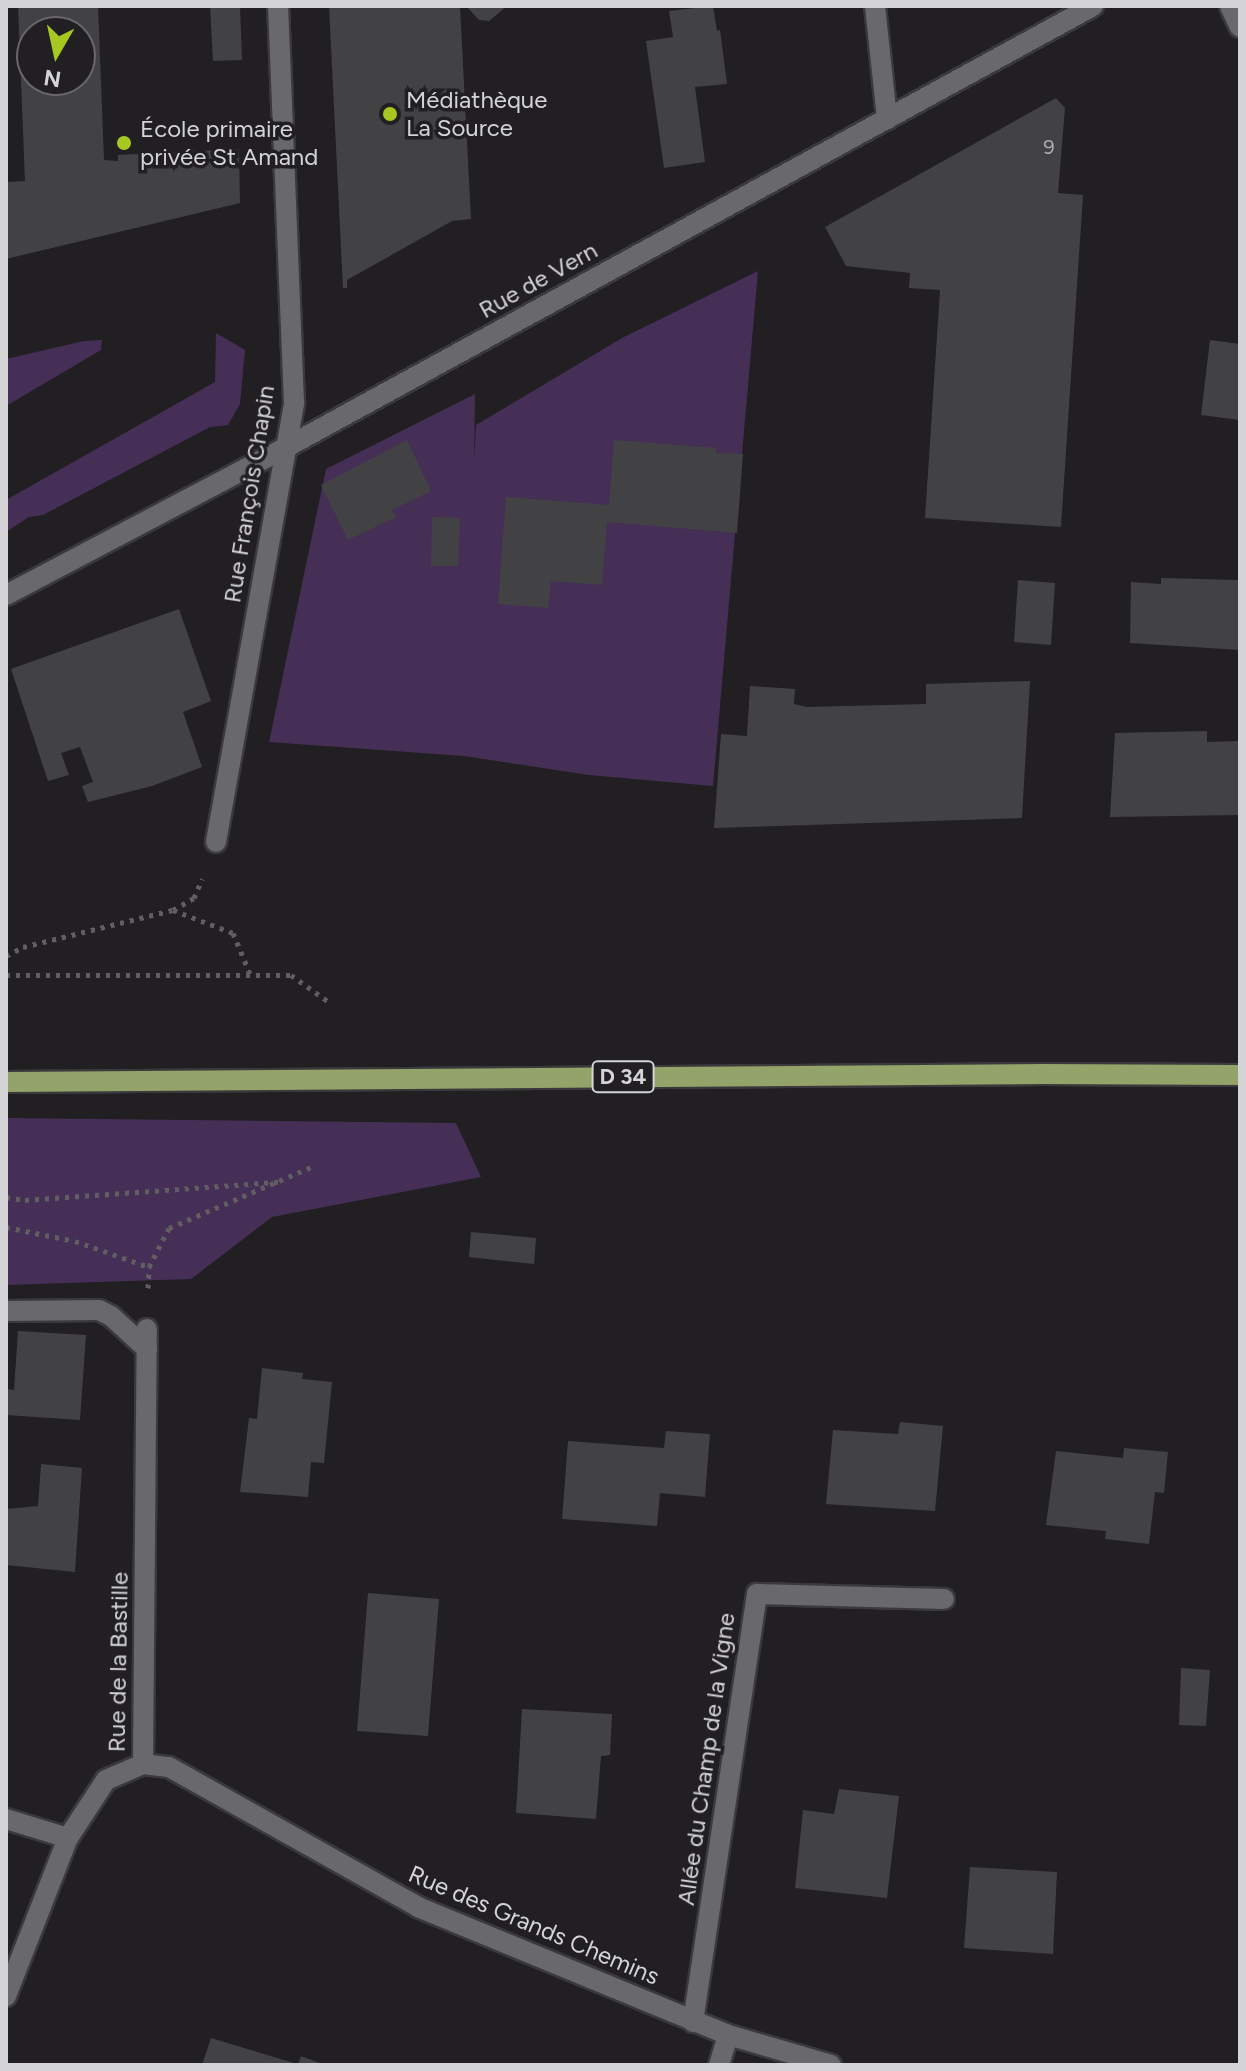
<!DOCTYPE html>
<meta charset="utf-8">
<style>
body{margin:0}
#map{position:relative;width:1246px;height:2071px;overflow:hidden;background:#211f22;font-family:Figtree,sans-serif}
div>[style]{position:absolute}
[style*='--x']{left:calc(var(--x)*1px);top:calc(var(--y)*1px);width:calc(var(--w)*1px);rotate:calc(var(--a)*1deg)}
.green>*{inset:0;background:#462f56}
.building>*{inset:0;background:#424144}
.path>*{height:5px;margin-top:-2.5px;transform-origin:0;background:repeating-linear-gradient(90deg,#605e61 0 4px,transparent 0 10px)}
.roads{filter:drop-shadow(2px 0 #3a393b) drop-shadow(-2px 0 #3a393b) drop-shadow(0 2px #3a393b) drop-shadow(0 -2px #3a393b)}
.lane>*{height:20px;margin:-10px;padding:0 10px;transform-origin:10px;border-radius:10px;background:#69686b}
.street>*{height:20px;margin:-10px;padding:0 10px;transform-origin:10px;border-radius:10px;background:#69686b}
.primary>*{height:20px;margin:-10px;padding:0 10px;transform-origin:10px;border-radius:10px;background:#94a36a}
.dots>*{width:22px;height:22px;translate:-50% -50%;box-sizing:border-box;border:4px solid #211f22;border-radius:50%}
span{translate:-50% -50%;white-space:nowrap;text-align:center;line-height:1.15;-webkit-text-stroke:7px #211f22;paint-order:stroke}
.number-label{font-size:20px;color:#b0aeb1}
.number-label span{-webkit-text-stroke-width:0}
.shield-label span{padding:2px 6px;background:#211f22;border:2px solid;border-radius:6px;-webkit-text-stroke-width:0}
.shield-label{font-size:22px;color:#d4d3d5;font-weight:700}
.poi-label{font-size:24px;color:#d4d3d5}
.left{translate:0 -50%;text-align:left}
.street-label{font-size:24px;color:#d4d3d5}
.frame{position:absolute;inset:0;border:8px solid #d4d3d5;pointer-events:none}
.north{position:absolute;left:16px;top:16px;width:80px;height:80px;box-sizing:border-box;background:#211f22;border:2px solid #69676a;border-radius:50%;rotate:189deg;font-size:22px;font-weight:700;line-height:32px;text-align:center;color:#d4d3d5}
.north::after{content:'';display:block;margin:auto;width:28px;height:36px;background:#a6c821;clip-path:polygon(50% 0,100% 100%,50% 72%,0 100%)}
</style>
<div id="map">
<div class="green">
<i style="clip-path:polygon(758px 271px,713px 786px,589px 775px,464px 756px,269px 742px,326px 469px,475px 394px,474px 460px,476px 425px,622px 338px)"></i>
<i style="clip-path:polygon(216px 333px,245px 350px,240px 404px,228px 425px,210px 427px,43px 515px,29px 517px,6px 532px,6px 500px,215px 382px)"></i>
<i style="clip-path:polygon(102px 340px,101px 350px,6px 406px,6px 359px,84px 341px)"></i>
<i style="clip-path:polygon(6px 1118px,456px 1123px,481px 1177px,272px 1217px,191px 1279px,6px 1285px)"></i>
</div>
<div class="building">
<i style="clip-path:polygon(evenodd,18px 6px,98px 6px,104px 160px,118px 161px,118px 155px,239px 149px,240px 203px,6px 259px,6px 182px,25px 181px,18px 6px,32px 32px,80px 32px,80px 80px,32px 80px,32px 32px)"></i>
<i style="clip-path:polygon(210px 6px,240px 6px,242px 60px,213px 61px)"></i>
<i style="clip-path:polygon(329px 6px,460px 6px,471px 219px,452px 221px,347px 280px,347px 288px,343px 288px)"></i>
<i style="clip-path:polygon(466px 6px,507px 6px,489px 21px,479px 20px)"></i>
<i style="clip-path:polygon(713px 6px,717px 31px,720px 30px,727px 84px,695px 87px,705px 162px,664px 168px,646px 41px,673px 37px,669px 11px)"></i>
<i style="clip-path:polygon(1056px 98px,1065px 108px,1058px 193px,1083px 195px,1061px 527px,925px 518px,940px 290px,909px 288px,910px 273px,846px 266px,825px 227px)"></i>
<i style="clip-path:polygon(1210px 340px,1240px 344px,1240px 420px,1201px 415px)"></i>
<i style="clip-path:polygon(407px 440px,431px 491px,392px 510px,396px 517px,348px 540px,321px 485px)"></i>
<i style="clip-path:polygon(614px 440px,716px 448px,716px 453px,743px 454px,737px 533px,607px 522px,602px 585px,551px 581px,548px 608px,498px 604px,506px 497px,609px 505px)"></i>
<i style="clip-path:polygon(432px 517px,460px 518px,458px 566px,431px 566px)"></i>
<i style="clip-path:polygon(1161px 578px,1240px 580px,1240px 650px,1130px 643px,1131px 582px,1161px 584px)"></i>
<i style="clip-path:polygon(1018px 580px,1055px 583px,1051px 645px,1014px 642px)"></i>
<i style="clip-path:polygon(179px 609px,211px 701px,183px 712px,202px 767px,152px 786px,88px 802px,82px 786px,93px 782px,80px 747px,61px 753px,69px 775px,48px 781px,11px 669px)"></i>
<i style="clip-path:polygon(1030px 681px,1022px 818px,714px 828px,721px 734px,747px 736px,750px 686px,795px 689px,794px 704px,807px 707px,926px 704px,926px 684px)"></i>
<i style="clip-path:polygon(1207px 731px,1207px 742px,1240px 741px,1240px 815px,1110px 817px,1115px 733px)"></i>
<i style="clip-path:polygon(471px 1232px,536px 1238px,534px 1264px,469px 1257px)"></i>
<i style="clip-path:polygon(18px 1331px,86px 1335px,80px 1420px,6px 1415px,6px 1389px,14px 1390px)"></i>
<i style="clip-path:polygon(262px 1368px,303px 1373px,302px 1379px,332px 1382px,324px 1463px,311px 1462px,308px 1497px,240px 1492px,249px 1418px,257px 1419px)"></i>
<i style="clip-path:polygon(900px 1422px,943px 1426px,935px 1511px,826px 1504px,833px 1430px,898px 1434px)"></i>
<i style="clip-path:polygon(666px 1431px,710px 1434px,705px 1497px,660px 1493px,657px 1526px,562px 1519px,568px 1441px,664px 1448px)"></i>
<i style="clip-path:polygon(1124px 1448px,1168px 1452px,1164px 1493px,1155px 1492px,1149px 1544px,1105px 1539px,1106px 1531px,1046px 1525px,1056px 1451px,1123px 1458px)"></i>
<i style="clip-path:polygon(41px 1464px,82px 1468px,75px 1572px,6px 1565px,6px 1509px,38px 1506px)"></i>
<i style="clip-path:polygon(368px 1593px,439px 1599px,428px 1736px,357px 1731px)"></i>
<i style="clip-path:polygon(1181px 1668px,1210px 1670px,1206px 1726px,1179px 1725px)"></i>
<i style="clip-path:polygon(522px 1709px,612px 1714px,610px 1755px,601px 1756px,596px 1819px,516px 1813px)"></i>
<i style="clip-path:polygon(839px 1789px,899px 1796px,887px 1898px,795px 1888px,803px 1810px,834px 1814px)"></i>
<i style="clip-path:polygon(970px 1867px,1057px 1872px,1053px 1954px,964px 1948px)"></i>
<i style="clip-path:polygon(211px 2038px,297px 2064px,297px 2065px,202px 2065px)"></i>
<i style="clip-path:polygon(301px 2056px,325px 2065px,298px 2065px)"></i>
</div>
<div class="path">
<i style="--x:173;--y:910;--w:64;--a:21"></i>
<i style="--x:233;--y:933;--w:47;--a:67.3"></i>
<i style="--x:6;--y:956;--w:19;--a:-28"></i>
<i style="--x:23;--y:947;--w:154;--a:-13.9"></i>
<i style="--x:173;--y:910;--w:24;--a:-30"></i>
<i style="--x:194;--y:898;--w:21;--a:-67"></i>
<i style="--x:6;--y:975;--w:285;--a:0"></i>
<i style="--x:291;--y:975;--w:47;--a:35.4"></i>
<i style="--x:6;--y:1197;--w:19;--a:9"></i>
<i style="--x:25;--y:1200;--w:254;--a:-4.1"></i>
<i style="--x:6;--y:1227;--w:70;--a:11.5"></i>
<i style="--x:75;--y:1241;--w:78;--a:19.4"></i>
<i style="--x:148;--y:1288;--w:21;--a:-87"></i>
<i style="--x:149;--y:1267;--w:44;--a:-62.9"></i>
<i style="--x:169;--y:1228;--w:158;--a:-23.2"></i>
</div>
<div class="roads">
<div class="lane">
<i style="--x:875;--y:6;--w:114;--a:83.9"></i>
<i style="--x:1230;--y:6;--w:23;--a:65"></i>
<i style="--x:6;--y:1311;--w:93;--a:-0.6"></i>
<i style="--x:99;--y:1310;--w:13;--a:27"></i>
<i style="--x:111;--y:1316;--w:49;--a:42.5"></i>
<i style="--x:719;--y:2065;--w:31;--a:-73"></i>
</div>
<div class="street">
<i style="--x:6;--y:595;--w:315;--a:-27.8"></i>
<i style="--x:285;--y:448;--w:921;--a:-28.68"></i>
<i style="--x:216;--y:842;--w:446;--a:-79.9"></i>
<i style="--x:294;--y:403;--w:397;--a:-92.3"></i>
<i style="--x:143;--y:1764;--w:435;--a:-89.5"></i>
<i style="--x:6;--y:1819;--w:65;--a:17"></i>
<i style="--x:6;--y:1996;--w:170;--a:-68.6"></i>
<i style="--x:68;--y:1838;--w:69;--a:-56.8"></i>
<i style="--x:106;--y:1780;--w:40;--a:-23.4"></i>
<i style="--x:143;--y:1764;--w:26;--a:7"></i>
<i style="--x:169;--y:1767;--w:286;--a:29.3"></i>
<i style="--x:418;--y:1907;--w:335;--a:22.4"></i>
<i style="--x:728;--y:2035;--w:107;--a:16.2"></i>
<i style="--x:693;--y:2022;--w:433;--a:-81.5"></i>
<i style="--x:757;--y:1594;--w:187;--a:1.5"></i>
</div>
<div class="primary">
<i style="--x:6;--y:1082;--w:1036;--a:-0.44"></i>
<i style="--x:1042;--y:1074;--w:198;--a:0.3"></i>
</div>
</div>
<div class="dots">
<i style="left:390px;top:114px;background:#a6c821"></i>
<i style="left:124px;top:143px;background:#a6c821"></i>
</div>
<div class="number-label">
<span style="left:1049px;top:147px">9</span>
</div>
<div class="shield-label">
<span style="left:623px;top:1077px">D 34</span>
</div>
<div class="poi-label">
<span class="left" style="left:406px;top:114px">Médiathèque<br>La Source</span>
<span class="left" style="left:140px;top:143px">École primaire<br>privée St Amand</span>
</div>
<div class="street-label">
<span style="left:538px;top:280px;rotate:-29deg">Rue de Vern</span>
<span style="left:249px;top:494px;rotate:-81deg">Rue François Chapin</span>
<span style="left:118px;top:1662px;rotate:-89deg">Rue de la Bastille</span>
<span style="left:706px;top:1759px;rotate:-82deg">Allée du Champ de la Vigne</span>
<span style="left:534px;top:1925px;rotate:23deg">Rue des Grands Chemins</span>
</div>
<div class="frame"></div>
<div class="north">N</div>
</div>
